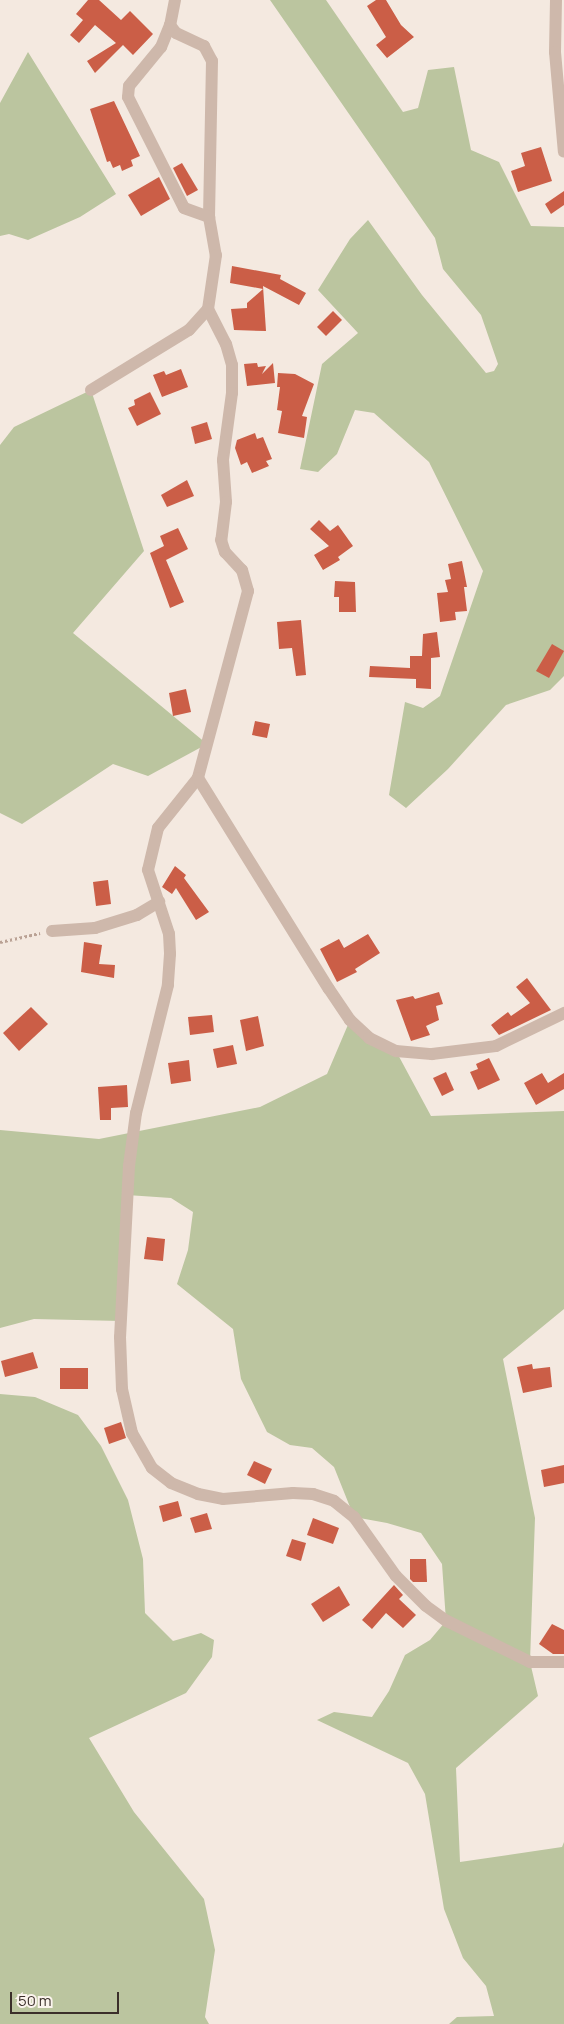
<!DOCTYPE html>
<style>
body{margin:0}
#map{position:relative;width:564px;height:2024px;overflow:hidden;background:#f4e9e0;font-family:Manrope,sans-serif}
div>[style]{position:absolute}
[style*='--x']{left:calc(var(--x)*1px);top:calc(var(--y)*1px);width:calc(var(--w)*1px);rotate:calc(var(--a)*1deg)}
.green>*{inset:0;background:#bbc59f}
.building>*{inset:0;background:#cb5e47}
.path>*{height:2.5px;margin-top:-1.25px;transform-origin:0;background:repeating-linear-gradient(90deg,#baa295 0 2.5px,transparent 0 5px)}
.street>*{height:12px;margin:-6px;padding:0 6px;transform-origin:6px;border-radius:6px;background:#ceb8ab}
span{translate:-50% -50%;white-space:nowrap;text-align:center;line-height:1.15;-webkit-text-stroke:5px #fbf4ed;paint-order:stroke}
.scale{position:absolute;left:10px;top:1992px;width:109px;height:22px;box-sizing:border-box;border:2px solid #3b2f2a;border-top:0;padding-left:6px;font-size:15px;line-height:18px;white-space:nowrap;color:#3b2f2a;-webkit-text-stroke:4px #fbf4ed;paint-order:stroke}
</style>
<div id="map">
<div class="green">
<i style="clip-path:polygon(270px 0,326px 0,403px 112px,418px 108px,428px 70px,454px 67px,471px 150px,499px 162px,531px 226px,564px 227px,564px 676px,550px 690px,506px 705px,448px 769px,406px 808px,389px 795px,405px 702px,423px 708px,440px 696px,483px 571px,429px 462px,374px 413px,355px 410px,337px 454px,318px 472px,300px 469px,322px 364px,358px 333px,318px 290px,350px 239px,368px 220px,422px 295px,486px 373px,494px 371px,498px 364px,481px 315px,443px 269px,435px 238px)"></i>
<i style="clip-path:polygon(28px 52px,116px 194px,80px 217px,28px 240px,9px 234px,0 236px,0 103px)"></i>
<i style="clip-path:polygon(91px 390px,144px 551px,73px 633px,207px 744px,148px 776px,113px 764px,22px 824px,0 813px,0 445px,14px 427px)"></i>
<i style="clip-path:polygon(350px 1020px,396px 1051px,431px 1116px,564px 1111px,564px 1309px,503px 1359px,535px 1518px,530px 1662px,538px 1696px,456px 1768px,460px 1862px,562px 1847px,564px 1842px,564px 2024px,449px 2024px,457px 2017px,494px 2016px,486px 1986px,463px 1958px,444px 1909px,425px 1794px,408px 1763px,317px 1720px,334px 1712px,372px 1717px,389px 1691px,405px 1655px,430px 1640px,446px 1621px,442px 1564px,421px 1533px,387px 1523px,354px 1517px,334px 1467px,312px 1448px,290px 1445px,267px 1432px,241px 1379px,233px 1329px,177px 1284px,188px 1250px,193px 1212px,171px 1198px,127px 1195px,121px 1321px,34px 1319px,0 1328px,0 1130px,99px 1139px,260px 1107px,327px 1074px)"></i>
<i style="clip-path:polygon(0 1394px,35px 1397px,78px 1415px,101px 1446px,128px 1500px,143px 1559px,145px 1613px,173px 1641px,201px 1633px,214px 1640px,212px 1657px,186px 1693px,89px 1738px,134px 1812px,204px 1899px,215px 1950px,205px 2017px,209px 2024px,0 2024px)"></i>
</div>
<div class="building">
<i style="clip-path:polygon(88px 0,99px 0,121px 20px,130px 11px,153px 34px,133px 55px,123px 45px,95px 73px,87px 61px,116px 43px,95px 25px,79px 43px,70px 35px,83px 20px,76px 14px)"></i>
<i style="clip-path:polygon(376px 0,386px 0,401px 25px,414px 37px,387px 58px,376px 45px,386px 37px,367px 6px)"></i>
<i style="clip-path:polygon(114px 101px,140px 156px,131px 160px,133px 166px,122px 171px,120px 165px,113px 168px,110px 161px,107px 162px,90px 109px)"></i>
<i style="clip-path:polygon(541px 147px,552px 181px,518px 192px,511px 171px,525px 166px,521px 153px)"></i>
<i style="clip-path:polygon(182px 163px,198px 190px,187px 196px,173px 168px)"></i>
<i style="clip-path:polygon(159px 177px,170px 199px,141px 216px,128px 195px)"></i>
<i style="clip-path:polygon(564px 191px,564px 205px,551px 214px,545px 204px)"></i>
<i style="clip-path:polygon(232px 266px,281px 275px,280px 279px,306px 293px,299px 305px,263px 286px,266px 331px,234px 330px,231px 309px,247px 308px,247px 303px,263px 289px,230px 283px)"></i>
<i style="clip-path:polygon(333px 311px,342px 320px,326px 336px,317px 327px)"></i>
<i style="clip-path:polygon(257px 363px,258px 367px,266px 366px,262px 374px,273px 363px,275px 383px,247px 386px,244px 364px)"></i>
<i style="clip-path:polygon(181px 369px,188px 387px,162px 397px,153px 375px,164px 371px,166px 375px)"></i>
<i style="clip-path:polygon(278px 373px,295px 374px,314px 384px,302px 416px,307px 417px,304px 438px,278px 433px,282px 411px,277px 410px,280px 387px,277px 387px)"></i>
<i style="clip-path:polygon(150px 392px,161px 414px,137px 426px,128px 408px,135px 405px,134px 400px)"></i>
<i style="clip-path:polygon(207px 422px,212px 439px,195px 444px,191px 427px)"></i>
<i style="clip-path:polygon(255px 433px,257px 439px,263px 437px,272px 459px,266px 461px,269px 466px,252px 473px,247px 462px,241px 465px,235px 448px,237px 440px)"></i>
<i style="clip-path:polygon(187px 480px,194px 496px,167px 507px,161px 495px)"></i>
<i style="clip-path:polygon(319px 520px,330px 531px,338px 525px,353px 546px,338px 557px,340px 560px,323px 570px,314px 555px,329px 546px,310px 529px)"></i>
<i style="clip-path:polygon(178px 528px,188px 549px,166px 560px,184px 602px,170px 608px,150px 553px,164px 546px,160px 536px)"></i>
<i style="clip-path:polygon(462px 561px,467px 587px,464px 587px,467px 611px,455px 612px,456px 620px,440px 622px,437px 593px,448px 592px,445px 580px,451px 579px,448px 564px)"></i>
<i style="clip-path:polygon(335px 581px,355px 582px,356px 612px,339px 612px,339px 597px,334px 597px)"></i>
<i style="clip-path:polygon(301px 620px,306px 675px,296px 676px,292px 648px,279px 649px,277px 622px)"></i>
<i style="clip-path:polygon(437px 632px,440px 657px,431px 658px,431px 689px,416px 688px,416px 679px,369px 677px,370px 666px,410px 668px,410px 656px,422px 656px,423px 634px)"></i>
<i style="clip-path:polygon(552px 644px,564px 651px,549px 678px,536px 671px)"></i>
<i style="clip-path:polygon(186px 689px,191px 712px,173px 716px,169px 693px)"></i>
<i style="clip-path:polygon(255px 721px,270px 724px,267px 738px,252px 735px)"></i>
<i style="clip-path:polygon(175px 866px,186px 875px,184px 878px,209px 912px,196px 920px,176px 888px,172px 894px,162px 887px)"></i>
<i style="clip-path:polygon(108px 880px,111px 904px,96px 906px,93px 882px)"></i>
<i style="clip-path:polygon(368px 934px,380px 953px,355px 969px,357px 972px,337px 982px,320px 949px,339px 939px,344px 948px)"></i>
<i style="clip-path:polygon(84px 942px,102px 945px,99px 964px,115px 965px,114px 978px,81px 972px)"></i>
<i style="clip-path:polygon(527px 978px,551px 1010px,499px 1035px,491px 1025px,508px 1012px,511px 1016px,530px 1003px,516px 987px)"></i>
<i style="clip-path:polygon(439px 992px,443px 1004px,436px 1006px,439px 1020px,426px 1026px,430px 1035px,411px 1041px,396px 1000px,413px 996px,415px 999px)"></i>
<i style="clip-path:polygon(31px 1007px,48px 1024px,19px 1051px,3px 1033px)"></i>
<i style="clip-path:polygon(212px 1015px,214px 1032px,190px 1035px,188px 1017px)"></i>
<i style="clip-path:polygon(258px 1016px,264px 1046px,246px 1051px,240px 1020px)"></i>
<i style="clip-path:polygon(233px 1045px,237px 1064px,217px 1068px,213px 1049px)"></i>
<i style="clip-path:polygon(489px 1058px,500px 1080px,478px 1090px,470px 1072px,478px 1069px,476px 1064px)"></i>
<i style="clip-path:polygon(189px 1060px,191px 1081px,171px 1084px,168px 1063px)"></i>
<i style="clip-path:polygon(446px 1072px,454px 1090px,442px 1096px,433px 1078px)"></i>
<i style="clip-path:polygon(542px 1073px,548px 1083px,564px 1073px,564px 1089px,536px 1105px,524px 1083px)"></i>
<i style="clip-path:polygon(127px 1085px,128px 1107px,111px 1108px,111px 1120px,100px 1120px,98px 1087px)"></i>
<i style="clip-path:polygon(147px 1237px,165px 1239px,163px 1261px,144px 1259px)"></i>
<i style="clip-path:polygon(33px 1352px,38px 1368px,5px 1377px,1px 1361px)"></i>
<i style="clip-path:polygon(532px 1364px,533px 1369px,550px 1367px,552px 1387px,523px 1393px,517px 1367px)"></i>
<i style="clip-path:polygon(60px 1368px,88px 1368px,88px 1389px,60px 1389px)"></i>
<i style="clip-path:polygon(121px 1422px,126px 1438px,109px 1444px,104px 1428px)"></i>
<i style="clip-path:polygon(254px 1461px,272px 1469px,265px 1484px,247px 1475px)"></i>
<i style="clip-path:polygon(564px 1465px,564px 1483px,544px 1487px,541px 1470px)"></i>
<i style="clip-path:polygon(178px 1501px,182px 1516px,163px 1522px,159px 1506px)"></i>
<i style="clip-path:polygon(207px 1513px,212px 1529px,195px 1533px,190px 1518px)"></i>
<i style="clip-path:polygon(313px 1518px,339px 1528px,333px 1544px,307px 1535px)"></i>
<i style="clip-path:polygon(292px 1539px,306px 1543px,301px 1561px,286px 1556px)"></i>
<i style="clip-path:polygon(410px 1559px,426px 1559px,427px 1582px,413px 1582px,410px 1579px)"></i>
<i style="clip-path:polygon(394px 1585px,403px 1595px,399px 1599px,416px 1615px,403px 1628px,386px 1613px,372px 1629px,362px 1620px)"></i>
<i style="clip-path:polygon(339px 1586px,350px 1605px,323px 1622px,311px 1604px)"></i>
<i style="clip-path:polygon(552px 1624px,564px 1630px,564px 1654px,553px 1654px,539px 1644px)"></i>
</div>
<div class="path">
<i style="--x:0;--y:942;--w:41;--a:-12.7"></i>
</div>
<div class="street">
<i style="--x:175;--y:0;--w:25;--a:101"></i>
<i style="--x:170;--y:25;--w:10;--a:53"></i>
<i style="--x:176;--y:33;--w:31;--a:25"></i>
<i style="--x:204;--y:46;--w:17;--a:62"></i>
<i style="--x:212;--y:61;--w:156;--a:91.1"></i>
<i style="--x:209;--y:217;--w:39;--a:80"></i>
<i style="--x:216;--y:255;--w:55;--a:98.4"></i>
<i style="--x:208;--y:309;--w:39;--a:63"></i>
<i style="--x:226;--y:344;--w:22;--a:74"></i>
<i style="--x:232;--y:365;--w:28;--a:90"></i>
<i style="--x:232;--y:393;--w:68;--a:97.7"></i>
<i style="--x:223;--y:460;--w:42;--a:85.9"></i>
<i style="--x:226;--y:502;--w:38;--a:97"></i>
<i style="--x:221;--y:540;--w:13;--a:72"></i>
<i style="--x:225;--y:552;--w:25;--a:47"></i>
<i style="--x:242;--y:570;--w:22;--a:74"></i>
<i style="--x:248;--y:591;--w:194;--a:105"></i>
<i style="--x:198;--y:778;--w:64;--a:128.7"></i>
<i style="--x:158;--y:828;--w:43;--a:103.4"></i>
<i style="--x:148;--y:870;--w:67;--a:71.8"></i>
<i style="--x:169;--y:934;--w:20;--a:87"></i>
<i style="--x:170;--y:954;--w:31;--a:94"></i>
<i style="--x:168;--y:985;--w:132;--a:104"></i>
<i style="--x:136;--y:1113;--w:53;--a:97.5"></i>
<i style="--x:129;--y:1166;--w:171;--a:93"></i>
<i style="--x:120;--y:1337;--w:52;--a:87.8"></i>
<i style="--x:122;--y:1389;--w:45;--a:77.2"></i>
<i style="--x:132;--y:1433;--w:40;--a:60.3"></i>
<i style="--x:152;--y:1468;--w:24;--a:38"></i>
<i style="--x:171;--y:1483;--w:29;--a:22"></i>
<i style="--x:198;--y:1494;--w:25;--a:11"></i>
<i style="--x:223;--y:1499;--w:70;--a:-4.9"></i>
<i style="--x:293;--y:1493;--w:20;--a:3"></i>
<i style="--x:313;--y:1494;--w:22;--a:18"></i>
<i style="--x:334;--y:1501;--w:26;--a:39"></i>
<i style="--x:354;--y:1517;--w:72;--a:54.6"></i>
<i style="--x:396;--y:1576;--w:42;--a:45"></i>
<i style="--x:426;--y:1606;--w:26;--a:36"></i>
<i style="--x:447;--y:1621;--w:93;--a:26.3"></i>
<i style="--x:530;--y:1662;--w:34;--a:0"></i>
<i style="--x:556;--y:0;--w:52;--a:91.1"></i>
<i style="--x:555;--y:52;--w:100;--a:84.9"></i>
<i style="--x:170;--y:25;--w:24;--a:112"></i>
<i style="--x:161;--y:47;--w:50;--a:129.4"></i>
<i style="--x:129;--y:86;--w:11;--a:95"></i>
<i style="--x:128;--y:97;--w:124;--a:63.2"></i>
<i style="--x:184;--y:208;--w:27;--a:20"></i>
<i style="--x:91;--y:390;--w:115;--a:-31.5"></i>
<i style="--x:189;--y:330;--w:28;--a:-48"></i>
<i style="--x:198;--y:778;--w:248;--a:58.2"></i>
<i style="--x:329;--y:989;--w:37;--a:56"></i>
<i style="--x:350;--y:1020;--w:26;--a:43"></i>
<i style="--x:369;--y:1038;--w:30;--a:26"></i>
<i style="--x:396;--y:1051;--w:36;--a:5"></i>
<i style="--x:432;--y:1054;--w:64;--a:-7.1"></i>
<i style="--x:496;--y:1046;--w:76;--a:-25.9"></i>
<i style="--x:52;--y:931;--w:43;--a:-4"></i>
<i style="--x:95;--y:928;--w:44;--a:-17.2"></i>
<i style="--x:137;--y:915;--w:26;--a:-31"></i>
</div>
<div class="scale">50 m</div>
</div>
